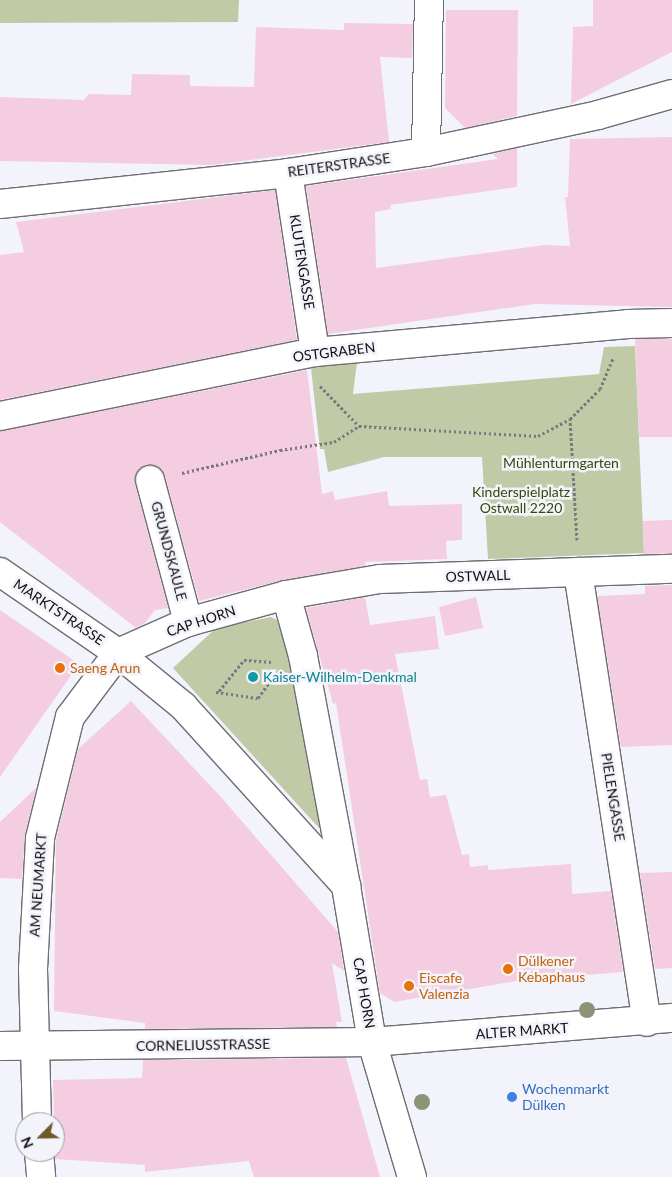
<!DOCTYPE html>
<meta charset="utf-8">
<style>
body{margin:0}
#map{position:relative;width:672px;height:1177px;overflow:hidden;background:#f3f4fb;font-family:Lato,sans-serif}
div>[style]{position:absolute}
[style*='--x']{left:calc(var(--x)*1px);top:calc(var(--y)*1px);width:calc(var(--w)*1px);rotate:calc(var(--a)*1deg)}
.green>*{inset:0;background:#c0caa6}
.building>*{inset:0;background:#f4cde1}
.path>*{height:3px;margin-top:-1.5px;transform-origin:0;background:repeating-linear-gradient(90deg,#797a7e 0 2.5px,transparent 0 5px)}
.roads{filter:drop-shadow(1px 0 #6d6d74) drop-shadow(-1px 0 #6d6d74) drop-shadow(0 1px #6d6d74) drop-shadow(0 -1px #6d6d74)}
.street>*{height:28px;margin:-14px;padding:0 14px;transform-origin:14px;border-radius:14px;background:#fff}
.trees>*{width:16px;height:16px;margin:-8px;border-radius:50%;background:#8d9475}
.dots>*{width:14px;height:14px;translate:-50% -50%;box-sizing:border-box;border:2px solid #f3f4fb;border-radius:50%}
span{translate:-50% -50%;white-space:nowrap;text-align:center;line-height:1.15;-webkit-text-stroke:5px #f3f4fb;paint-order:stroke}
.street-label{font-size:14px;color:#101012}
.park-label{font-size:14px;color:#3a4508}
.food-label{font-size:14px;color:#c56008}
.left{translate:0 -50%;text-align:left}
.culture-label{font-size:14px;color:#0d838f}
.shop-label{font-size:14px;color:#366cbe}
.north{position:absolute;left:15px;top:1112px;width:50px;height:50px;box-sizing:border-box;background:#f3f4fb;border:1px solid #98999e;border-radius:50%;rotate:247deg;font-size:14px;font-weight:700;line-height:20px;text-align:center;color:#101012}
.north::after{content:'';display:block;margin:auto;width:18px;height:22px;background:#6f5929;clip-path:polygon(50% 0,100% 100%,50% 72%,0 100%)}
</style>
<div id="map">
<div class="green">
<i style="clip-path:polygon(0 0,239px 0,238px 22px,0 23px)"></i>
<i style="clip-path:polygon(635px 346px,644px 553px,488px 559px,482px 457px,384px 457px,328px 472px,324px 449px,320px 449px,311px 368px,357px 362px,353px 394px,599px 374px,604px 347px)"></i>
<i style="clip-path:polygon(271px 617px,277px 620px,307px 715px,326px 825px,319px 828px,173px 668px,216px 628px)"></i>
</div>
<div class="building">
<i style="clip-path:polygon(593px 0,672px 0,672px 52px,571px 104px,573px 27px,593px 26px)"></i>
<i style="clip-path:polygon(446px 10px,518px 10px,517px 116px,465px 128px,445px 108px)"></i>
<i style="clip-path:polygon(344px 23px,413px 24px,412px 58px,380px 57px,389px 142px,212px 165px,0 161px,0 97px,84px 100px,89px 94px,131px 95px,132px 74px,190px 75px,190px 86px,254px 87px,256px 27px,344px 30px)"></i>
<i style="clip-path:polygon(672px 137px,672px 307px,535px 304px,328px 334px,306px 186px,498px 159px,492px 154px,517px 148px,517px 187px,390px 205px,391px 209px,375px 212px,376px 268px,544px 245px,570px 246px,565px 197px,568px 197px,570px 139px)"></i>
<i style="clip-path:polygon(275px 190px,297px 340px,0 400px,0 255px,24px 252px,16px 222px)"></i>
<i style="clip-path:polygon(635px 339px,672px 339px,672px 437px,639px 437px)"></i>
<i style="clip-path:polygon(307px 370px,322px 494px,333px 491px,335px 500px,387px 491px,389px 506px,462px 504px,462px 540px,446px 541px,447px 559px,365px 562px,366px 566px,283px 580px,199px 601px,165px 476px,161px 469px,146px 465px,139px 469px,135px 484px,168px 608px,155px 610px,144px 624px,136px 628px,0 522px,0 431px)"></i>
<i style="clip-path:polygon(672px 520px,672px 553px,644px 554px,643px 521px)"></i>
<i style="clip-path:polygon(672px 585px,672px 745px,621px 747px,597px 596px,645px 594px,645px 586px)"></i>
<i style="clip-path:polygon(365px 597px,370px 625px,435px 616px,439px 649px,395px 654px,420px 780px,427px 779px,430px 797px,446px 795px,462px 855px,469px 854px,470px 867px,488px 865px,488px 870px,571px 864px,572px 894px,611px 891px,623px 972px,551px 978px,551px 975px,394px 1002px,380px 993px,336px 703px,333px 704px,306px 608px)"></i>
<i style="clip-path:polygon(476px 597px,483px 628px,445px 636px,439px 607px)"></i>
<i style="clip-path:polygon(0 610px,79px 664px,0 777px)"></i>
<i style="clip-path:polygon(131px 701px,220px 796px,338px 932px,344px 971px,332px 963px,342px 1022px,336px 1022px,337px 1027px,145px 1029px,145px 1023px,54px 1011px,56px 840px,78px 749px)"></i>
<i style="clip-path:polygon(36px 788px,25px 834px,22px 879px,0 878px,0 822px)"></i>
<i style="clip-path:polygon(672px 872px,672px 968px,655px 969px,640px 873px)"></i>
<i style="clip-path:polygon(346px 1058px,380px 1177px,254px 1177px,249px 1161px,145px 1172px,145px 1165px,55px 1159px,53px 1080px,142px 1078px,143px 1060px)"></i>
</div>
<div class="path">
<i style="--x:320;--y:386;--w:56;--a:45.7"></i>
<i style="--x:359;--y:426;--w:179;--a:3.2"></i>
<i style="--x:538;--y:436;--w:36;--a:-28"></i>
<i style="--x:182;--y:473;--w:101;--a:-13.2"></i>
<i style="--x:280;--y:450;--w:55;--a:-8.4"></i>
<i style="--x:334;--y:442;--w:30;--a:-33"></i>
<i style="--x:577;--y:540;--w:121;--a:-93.3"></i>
<i style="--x:570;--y:419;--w:42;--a:-45"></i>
<i style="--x:600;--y:389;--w:33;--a:-67"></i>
<i style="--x:219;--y:691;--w:40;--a:-51"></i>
<i style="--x:244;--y:660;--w:27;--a:4"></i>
<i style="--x:216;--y:692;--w:42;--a:8.1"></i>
<i style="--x:258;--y:698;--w:26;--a:-54"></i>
</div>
<div class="roads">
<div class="street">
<i style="--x:426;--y:152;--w:152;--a:-88.9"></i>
<i style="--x:288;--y:173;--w:181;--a:81.4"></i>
<i style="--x:0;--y:204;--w:290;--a:-6.1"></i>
<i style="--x:288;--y:173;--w:140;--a:-8.7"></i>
<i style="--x:426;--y:152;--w:176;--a:-12.1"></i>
<i style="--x:598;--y:115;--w:77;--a:-15.8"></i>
<i style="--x:0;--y:416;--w:321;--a:-11.5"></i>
<i style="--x:315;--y:352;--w:314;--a:-5.1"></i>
<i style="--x:628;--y:324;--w:44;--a:-1.3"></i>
<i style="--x:150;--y:480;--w:147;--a:75"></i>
<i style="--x:0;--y:572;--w:143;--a:34.5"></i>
<i style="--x:118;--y:653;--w:84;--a:39.2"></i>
<i style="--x:183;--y:706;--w:243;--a:47.8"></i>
<i style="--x:346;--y:886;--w:158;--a:80.5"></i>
<i style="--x:372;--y:1042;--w:141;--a:73.5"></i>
<i style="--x:578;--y:572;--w:455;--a:81.3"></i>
<i style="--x:286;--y:595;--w:95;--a:-9.7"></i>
<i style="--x:380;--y:579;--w:292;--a:-2"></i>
<i style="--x:0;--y:1046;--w:372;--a:-0.6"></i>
<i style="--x:372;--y:1042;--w:301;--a:-4.6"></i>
<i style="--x:37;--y:1122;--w:153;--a:-91.5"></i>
<i style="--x:33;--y:969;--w:131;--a:-86.9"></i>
<i style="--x:40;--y:838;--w:125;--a:-76.1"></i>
<i style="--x:70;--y:717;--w:80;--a:-53.1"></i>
<i style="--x:118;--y:653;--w:77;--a:-23.9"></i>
<i style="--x:188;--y:622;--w:102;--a:-15.4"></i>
<i style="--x:286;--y:595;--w:63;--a:74.4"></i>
<i style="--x:303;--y:656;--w:234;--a:79.4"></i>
<i style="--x:39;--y:1152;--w:25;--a:85"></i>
</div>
</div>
<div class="trees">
<i style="left:587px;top:1010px"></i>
<i style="left:422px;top:1102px"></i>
</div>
<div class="dots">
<i style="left:60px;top:668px;background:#e8710a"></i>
<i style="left:253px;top:677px;background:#0f9aa8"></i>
<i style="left:508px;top:969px;background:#e8710a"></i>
<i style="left:409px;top:986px;background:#e8710a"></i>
<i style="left:512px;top:1097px;background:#3f7fe0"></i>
</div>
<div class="street-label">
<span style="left:339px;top:165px;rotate:-8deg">REITERSTRASSE</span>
<span style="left:302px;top:262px;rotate:81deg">KLUTENGASSE</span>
<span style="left:334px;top:352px;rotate:-7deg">OSTGRABEN</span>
<span style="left:169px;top:551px;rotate:75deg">GRUNDSKAULE</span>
<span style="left:478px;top:576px;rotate:-2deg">OSTWALL</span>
<span style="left:59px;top:612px;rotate:34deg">MARKTSTRASSE</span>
<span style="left:201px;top:621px;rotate:-18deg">CAP HORN</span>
<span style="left:613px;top:797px;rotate:81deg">PIELENGASSE</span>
<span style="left:38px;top:885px;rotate:-86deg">AM NEUMARKT</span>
<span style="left:364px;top:993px;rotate:80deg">CAP HORN</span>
<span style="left:522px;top:1031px;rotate:-4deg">ALTER MARKT</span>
<span style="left:203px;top:1045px;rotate:-1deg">CORNELIUSSTRASSE</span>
</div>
<div class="park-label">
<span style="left:561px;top:463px">Mühlenturmgarten</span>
<span style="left:521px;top:500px">Kinderspielplatz<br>Ostwall 2220</span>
</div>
<div class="food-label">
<span class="left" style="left:70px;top:668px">Saeng Arun</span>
<span class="left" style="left:518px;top:969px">Dülkener<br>Kebaphaus</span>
<span class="left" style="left:419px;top:986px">Eiscafe<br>Valenzia</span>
</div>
<div class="culture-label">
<span class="left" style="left:263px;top:677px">Kaiser-Wilhelm-Denkmal</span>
</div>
<div class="shop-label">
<span class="left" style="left:522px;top:1097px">Wochenmarkt<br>Dülken</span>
</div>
<div class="north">N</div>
</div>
